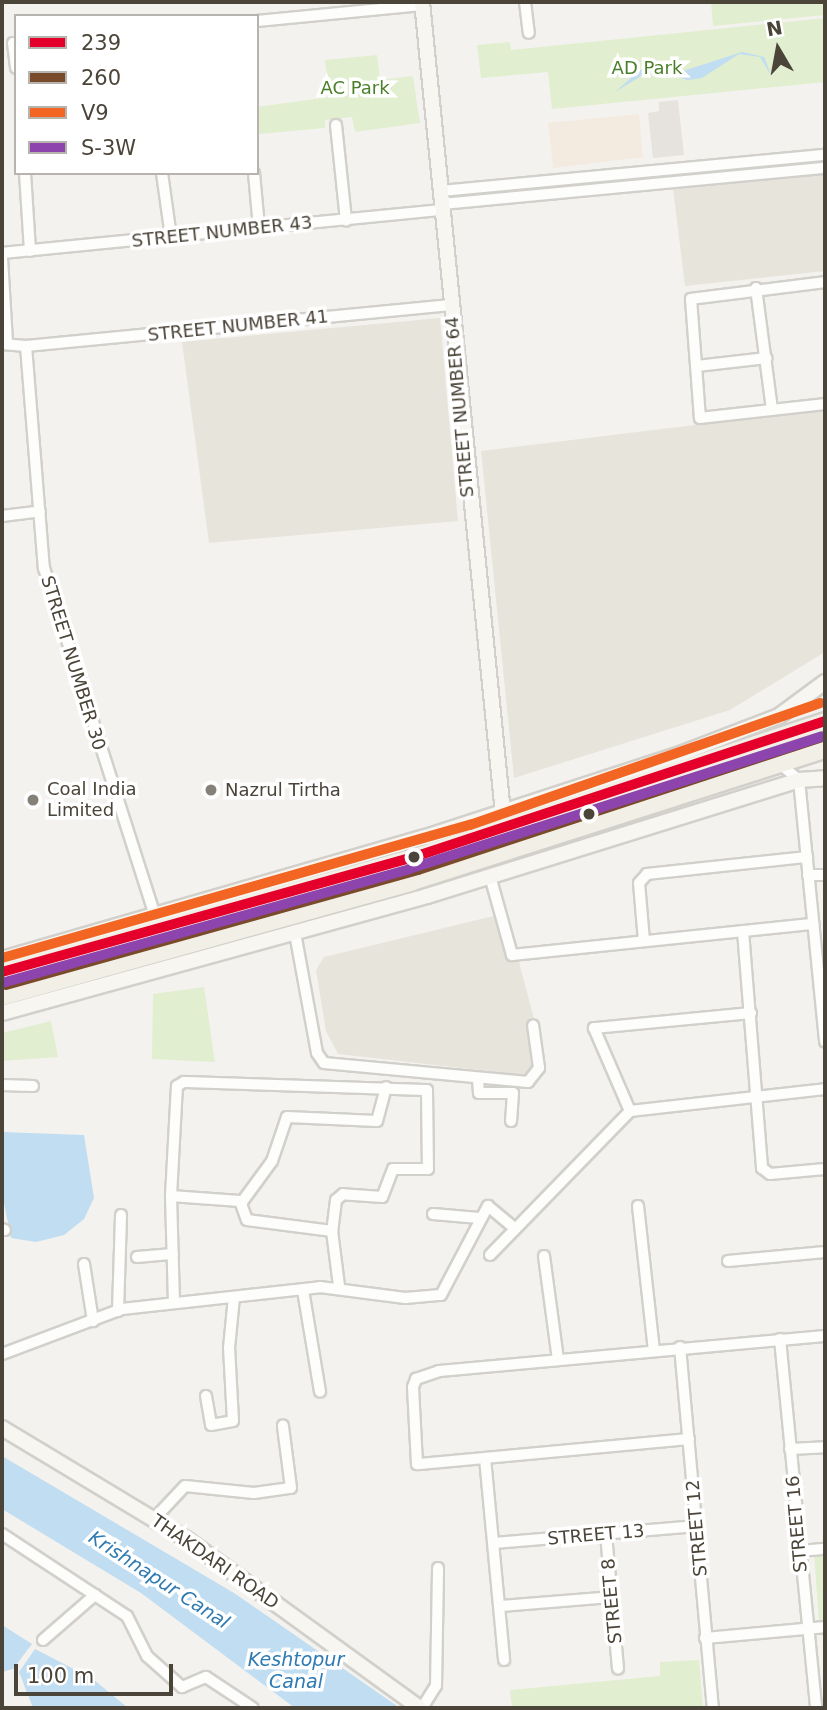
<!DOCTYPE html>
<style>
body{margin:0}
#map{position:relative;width:827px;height:1710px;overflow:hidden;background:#f4f2ee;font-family:"DejaVu Sans",sans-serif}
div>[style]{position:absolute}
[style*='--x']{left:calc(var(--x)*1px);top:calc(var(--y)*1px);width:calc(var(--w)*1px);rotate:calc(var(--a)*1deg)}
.residential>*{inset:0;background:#e7e4dc}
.commercial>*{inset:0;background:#f3ebdf}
.green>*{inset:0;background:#e1eecf}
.parking>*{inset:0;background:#e6e3df}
.water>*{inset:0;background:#c0ddf1}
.roads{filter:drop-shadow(2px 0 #d2d0cb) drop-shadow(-2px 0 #d2d0cb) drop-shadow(0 2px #d2d0cb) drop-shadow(0 -2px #d2d0cb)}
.street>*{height:10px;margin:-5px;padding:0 5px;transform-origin:5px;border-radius:5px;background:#fdfdfc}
.secondary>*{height:14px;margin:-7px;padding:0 7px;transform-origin:7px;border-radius:7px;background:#f7f6f1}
.primary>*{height:16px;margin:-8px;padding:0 8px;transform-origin:8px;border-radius:8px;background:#f2efe6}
.bus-1>*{height:10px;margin:-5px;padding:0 5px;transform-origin:5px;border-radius:5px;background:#e4002b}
.bus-2>*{height:10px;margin:-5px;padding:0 5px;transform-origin:5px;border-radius:5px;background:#7a4b2a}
.bus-3>*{height:10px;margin:-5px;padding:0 5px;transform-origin:5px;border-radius:5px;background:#f26522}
.bus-4>*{height:10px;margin:-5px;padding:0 5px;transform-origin:5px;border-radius:5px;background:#8e44ad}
.dots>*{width:19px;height:19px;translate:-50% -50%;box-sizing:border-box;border:4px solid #fff;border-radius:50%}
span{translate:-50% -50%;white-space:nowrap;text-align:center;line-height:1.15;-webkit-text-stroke:7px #fff;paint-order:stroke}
.park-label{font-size:18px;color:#4a7f2a}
.street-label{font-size:18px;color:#4b4439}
.poi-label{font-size:18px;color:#4b4439}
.left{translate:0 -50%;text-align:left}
.water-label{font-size:19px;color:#2e7ab2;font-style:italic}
.frame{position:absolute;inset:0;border:4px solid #4b4439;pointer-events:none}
.legend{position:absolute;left:14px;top:14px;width:245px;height:161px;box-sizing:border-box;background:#fff;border:2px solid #b7b4b0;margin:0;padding:9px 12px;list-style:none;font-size:21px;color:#4b4439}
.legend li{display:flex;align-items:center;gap:14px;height:35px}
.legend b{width:35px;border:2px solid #b7b4b0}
.north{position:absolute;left:743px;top:14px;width:70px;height:70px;-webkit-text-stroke:5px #fff;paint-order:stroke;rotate:350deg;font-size:19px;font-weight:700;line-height:28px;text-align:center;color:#4b4439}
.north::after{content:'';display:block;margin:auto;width:24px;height:32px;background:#4b4439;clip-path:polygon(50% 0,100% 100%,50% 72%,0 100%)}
.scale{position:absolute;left:14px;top:1664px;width:159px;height:32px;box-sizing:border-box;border:4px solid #4b4439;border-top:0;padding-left:9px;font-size:21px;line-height:24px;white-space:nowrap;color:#4b4439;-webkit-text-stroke:5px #fff;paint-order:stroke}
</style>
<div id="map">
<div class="residential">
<i style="clip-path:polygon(825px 173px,825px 271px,685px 286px,673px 189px)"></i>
<i style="clip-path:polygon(440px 318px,458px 521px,209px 543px,182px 342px)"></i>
<i style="clip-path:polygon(825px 409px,825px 652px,730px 710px,514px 778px,481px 451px)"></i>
<i style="clip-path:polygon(506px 913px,542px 1049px,540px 1077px,338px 1054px,326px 1031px,316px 970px,324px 957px)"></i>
</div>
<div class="commercial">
<i style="clip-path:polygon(639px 114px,643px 157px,553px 168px,548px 123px)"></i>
</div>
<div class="green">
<i style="clip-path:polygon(711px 2px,825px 2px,825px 15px,713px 26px)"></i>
<i style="clip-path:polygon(825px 18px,825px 82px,552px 109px,548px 72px,481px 78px,477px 45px,510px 42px,511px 50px)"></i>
<i style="clip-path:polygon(377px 55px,380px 80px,413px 76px,420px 123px,355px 132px,352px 117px,325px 120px,325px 128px,259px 134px,257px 107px,329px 97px,325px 60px)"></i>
<i style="clip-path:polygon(825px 728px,825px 739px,377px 886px,2px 990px,2px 979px)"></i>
<i style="clip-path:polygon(204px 987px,215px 1062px,152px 1059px,153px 994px)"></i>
<i style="clip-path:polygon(51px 1021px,58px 1057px,2px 1061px,2px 1033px)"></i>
<i style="clip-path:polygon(825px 1552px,825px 1620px,819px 1621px,814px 1553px)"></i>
<i style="clip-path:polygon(699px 1660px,703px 1708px,512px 1708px,510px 1690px,660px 1676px,660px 1662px)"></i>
</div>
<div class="parking">
<i style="clip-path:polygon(678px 100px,684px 155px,653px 158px,648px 113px,659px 111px,659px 102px)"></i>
</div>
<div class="water">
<i style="clip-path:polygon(742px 52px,764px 57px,772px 77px,760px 57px,739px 54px,702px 78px,688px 80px,651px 70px,615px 92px,640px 70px,654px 68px,680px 72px)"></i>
<i style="clip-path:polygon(2px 1132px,84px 1135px,94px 1198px,84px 1219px,64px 1235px,36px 1242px,11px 1238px,2px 1193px)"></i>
<i style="clip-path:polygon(2px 1456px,234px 1593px,400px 1708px,295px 1708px,141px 1593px,2px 1509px)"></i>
<i style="clip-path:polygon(2px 1625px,32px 1644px,13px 1669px,2px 1672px)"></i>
<i style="clip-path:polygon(35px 1649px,93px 1679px,128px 1708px,33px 1708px,19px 1672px)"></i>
</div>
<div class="roads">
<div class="street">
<i style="--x:525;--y:2;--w:31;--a:83"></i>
<i style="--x:257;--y:21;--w:166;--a:-5.5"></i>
<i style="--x:13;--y:43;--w:25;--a:83"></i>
<i style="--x:336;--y:125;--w:96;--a:84"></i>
<i style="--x:25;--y:173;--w:78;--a:86.3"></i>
<i style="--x:162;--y:173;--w:65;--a:82"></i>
<i style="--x:254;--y:173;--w:55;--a:84.8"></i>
<i style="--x:441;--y:191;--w:386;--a:-5.4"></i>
<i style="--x:442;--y:204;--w:385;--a:-5.4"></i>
<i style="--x:2;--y:253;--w:442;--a:-5.6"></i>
<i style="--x:2;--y:258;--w:85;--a:86.6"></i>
<i style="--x:825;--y:282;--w:135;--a:172.8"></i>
<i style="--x:691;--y:299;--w:119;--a:85.7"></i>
<i style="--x:700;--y:418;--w:126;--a:-6.4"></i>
<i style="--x:756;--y:288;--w:123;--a:82.5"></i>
<i style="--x:2;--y:344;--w:24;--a:5"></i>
<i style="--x:26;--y:346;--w:427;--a:-5.5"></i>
<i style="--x:26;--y:346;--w:223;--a:85.4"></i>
<i style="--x:44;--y:568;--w:368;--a:72.3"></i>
<i style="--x:697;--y:366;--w:70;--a:-6.5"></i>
<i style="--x:2;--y:516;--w:38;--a:-7"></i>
<i style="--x:780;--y:764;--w:25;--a:40"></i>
<i style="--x:799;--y:780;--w:263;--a:84.3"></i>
<i style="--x:808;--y:875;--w:17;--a:0"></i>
<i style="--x:490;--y:876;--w:82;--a:74.4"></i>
<i style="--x:512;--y:955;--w:303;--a:-5.9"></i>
<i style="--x:743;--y:931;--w:238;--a:85.4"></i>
<i style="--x:762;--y:1168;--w:10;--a:37"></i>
<i style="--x:770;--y:1174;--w:55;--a:-5.2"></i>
<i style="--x:295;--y:933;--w:122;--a:79.6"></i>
<i style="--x:317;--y:1053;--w:12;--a:55"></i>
<i style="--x:324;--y:1063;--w:205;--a:5.3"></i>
<i style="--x:528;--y:1082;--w:18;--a:-52"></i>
<i style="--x:539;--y:1068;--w:43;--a:-97.9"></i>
<i style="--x:644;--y:941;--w:58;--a:-94.9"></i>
<i style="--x:639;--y:883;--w:12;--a:-48"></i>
<i style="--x:647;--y:874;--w:161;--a:-6.1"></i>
<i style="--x:751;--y:1013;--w:158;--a:174.5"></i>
<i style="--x:594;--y:1028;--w:90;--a:66.6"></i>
<i style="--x:630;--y:1111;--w:196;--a:-6.4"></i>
<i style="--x:478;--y:1079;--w:14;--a:86"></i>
<i style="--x:479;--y:1093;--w:34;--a:0"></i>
<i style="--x:513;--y:1093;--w:28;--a:94"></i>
<i style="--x:2;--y:1085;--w:31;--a:2"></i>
<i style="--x:171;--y:1196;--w:69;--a:4.1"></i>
<i style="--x:240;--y:1201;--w:20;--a:70"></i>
<i style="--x:247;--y:1220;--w:86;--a:7.4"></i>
<i style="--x:242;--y:1202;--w:51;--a:-53.8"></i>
<i style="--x:272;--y:1161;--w:46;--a:-71.2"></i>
<i style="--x:287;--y:1117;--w:90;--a:2.5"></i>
<i style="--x:377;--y:1121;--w:35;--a:-75"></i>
<i style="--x:638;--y:1206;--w:145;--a:83.7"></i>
<i style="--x:433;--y:1214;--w:46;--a:5"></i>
<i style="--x:2;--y:1229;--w:3;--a:18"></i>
<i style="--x:490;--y:1255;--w:201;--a:-45.8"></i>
<i style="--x:544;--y:1256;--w:105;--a:82.3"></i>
<i style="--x:137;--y:1257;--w:36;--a:-5"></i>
<i style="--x:728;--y:1261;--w:97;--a:-5.3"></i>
<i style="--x:84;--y:1264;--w:58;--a:81"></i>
<i style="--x:303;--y:1290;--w:103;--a:80.5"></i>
<i style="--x:174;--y:1303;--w:107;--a:-91.6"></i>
<i style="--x:171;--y:1196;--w:110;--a:-86.9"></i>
<i style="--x:177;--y:1086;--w:8;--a:-30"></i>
<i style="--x:184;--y:1082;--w:243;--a:1.9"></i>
<i style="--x:427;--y:1090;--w:79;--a:89.3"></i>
<i style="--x:428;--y:1169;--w:35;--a:180"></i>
<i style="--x:393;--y:1169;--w:30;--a:111"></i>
<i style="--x:382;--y:1197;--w:39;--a:-176"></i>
<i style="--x:343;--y:1194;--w:9;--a:139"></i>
<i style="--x:336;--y:1200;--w:31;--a:97"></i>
<i style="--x:332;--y:1231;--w:55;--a:82.7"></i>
<i style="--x:118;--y:1311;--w:96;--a:-88.2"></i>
<i style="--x:780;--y:1339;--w:371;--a:84.4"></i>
<i style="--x:680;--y:1347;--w:363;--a:84.8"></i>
<i style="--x:2;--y:1354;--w:128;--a:-20.6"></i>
<i style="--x:122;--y:1309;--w:199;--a:-6.3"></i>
<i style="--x:320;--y:1287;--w:86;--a:7.4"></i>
<i style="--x:405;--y:1298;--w:36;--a:-5"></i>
<i style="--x:441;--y:1295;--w:101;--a:-62.2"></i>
<i style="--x:488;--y:1206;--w:31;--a:40"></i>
<i style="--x:206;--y:1396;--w:29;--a:80"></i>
<i style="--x:211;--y:1425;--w:22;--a:-10"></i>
<i style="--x:233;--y:1421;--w:73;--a:-93.1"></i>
<i style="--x:229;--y:1348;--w:51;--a:-84.4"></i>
<i style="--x:689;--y:1439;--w:273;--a:174.7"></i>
<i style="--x:417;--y:1464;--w:77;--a:-93"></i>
<i style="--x:413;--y:1387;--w:9;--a:-69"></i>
<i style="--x:416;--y:1379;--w:24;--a:-19"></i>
<i style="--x:439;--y:1371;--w:388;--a:-5.2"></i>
<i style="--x:790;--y:1449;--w:35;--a:-3"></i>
<i style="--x:485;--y:1458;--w:203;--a:84.6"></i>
<i style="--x:154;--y:1519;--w:45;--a:-46.8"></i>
<i style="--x:185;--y:1486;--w:69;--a:5.8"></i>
<i style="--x:254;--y:1493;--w:37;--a:-8"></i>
<i style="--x:291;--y:1488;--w:63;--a:-97.4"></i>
<i style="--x:2;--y:1534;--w:149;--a:33.3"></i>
<i style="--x:127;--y:1616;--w:45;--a:63.4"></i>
<i style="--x:147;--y:1656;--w:47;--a:41.5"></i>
<i style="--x:182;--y:1687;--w:26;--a:-23"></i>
<i style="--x:206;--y:1677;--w:56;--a:33.4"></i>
<i style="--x:606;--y:1534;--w:135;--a:84.9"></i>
<i style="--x:494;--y:1543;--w:204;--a:-4.8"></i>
<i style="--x:800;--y:1551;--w:25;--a:-5"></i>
<i style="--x:500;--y:1606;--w:112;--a:-4.6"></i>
<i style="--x:705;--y:1638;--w:121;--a:-5.2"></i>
<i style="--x:43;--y:1640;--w:69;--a:-40.9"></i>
<i style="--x:422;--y:1708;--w:26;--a:-58"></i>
<i style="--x:436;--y:1686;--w:118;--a:-89"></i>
</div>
<div class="secondary">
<i style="--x:422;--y:2;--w:815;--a:84.3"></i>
<i style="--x:2;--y:959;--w:441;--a:-16.1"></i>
<i style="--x:426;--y:837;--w:267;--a:-18.1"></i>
<i style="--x:680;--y:754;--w:106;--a:-21"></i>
<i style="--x:779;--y:716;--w:57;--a:-36.5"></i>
<i style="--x:2;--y:1013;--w:441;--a:-15.4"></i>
<i style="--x:427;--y:896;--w:390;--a:-17.3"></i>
<i style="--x:799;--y:780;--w:26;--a:-4"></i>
<i style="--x:2;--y:1428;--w:218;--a:31.1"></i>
<i style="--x:189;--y:1541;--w:285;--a:35.9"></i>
</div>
<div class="primary">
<i style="--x:2;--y:972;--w:428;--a:-15.6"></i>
<i style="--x:414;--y:857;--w:433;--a:-18.3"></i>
<i style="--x:2;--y:997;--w:427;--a:-15.6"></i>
<i style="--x:413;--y:882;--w:433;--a:-17.8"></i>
</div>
</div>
<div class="bus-1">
<i style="--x:2;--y:972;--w:428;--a:-15.6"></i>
<i style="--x:414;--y:857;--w:433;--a:-18.3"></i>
</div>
<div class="bus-2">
<i style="--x:6;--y:985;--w:428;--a:-15.6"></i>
<i style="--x:418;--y:870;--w:428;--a:-18.2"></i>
</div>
<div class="bus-3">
<i style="--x:2;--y:958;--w:487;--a:-15.9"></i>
<i style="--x:470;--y:825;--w:371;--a:-19.2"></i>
</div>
<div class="bus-4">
<i style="--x:2;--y:983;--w:423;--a:-15.6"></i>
<i style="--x:409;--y:869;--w:433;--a:-17.8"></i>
</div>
<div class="dots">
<i style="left:211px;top:790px;background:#868178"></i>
<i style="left:33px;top:800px;background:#868178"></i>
<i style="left:589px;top:814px;background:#4b4439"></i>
<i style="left:414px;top:857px;background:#4b4439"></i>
</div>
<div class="park-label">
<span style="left:647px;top:68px">AD Park</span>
<span style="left:355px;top:88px">AC Park</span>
</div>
<div class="street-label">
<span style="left:222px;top:232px;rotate:-6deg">STREET NUMBER 43</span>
<span style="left:238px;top:326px;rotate:-6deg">STREET NUMBER 41</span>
<span style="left:460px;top:407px;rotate:-95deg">STREET NUMBER 64</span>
<span style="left:73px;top:663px;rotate:73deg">STREET NUMBER 30</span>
<span style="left:797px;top:1524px;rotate:-95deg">STREET 16</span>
<span style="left:697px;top:1528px;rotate:-95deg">STREET 12</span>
<span style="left:596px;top:1535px;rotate:-5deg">STREET 13</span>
<span style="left:215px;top:1562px;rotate:35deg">THAKDARI ROAD</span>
<span style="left:612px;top:1601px;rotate:-95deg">STREET 8</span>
</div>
<div class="poi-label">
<span class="left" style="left:47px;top:800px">Coal India<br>Limited</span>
<span class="left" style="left:225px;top:790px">Nazrul Tirtha</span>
</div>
<div class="water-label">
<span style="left:159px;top:1580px;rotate:33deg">Krishnapur Canal</span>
<span style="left:296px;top:1671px">Keshtopur<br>Canal</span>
</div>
<div class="frame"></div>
<ul class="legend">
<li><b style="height:9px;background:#e4002b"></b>239</li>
<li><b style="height:9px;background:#7a4b2a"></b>260</li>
<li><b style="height:9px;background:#f26522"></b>V9</li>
<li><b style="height:9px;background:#8e44ad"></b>S-3W</li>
</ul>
<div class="north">N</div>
<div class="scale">100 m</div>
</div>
